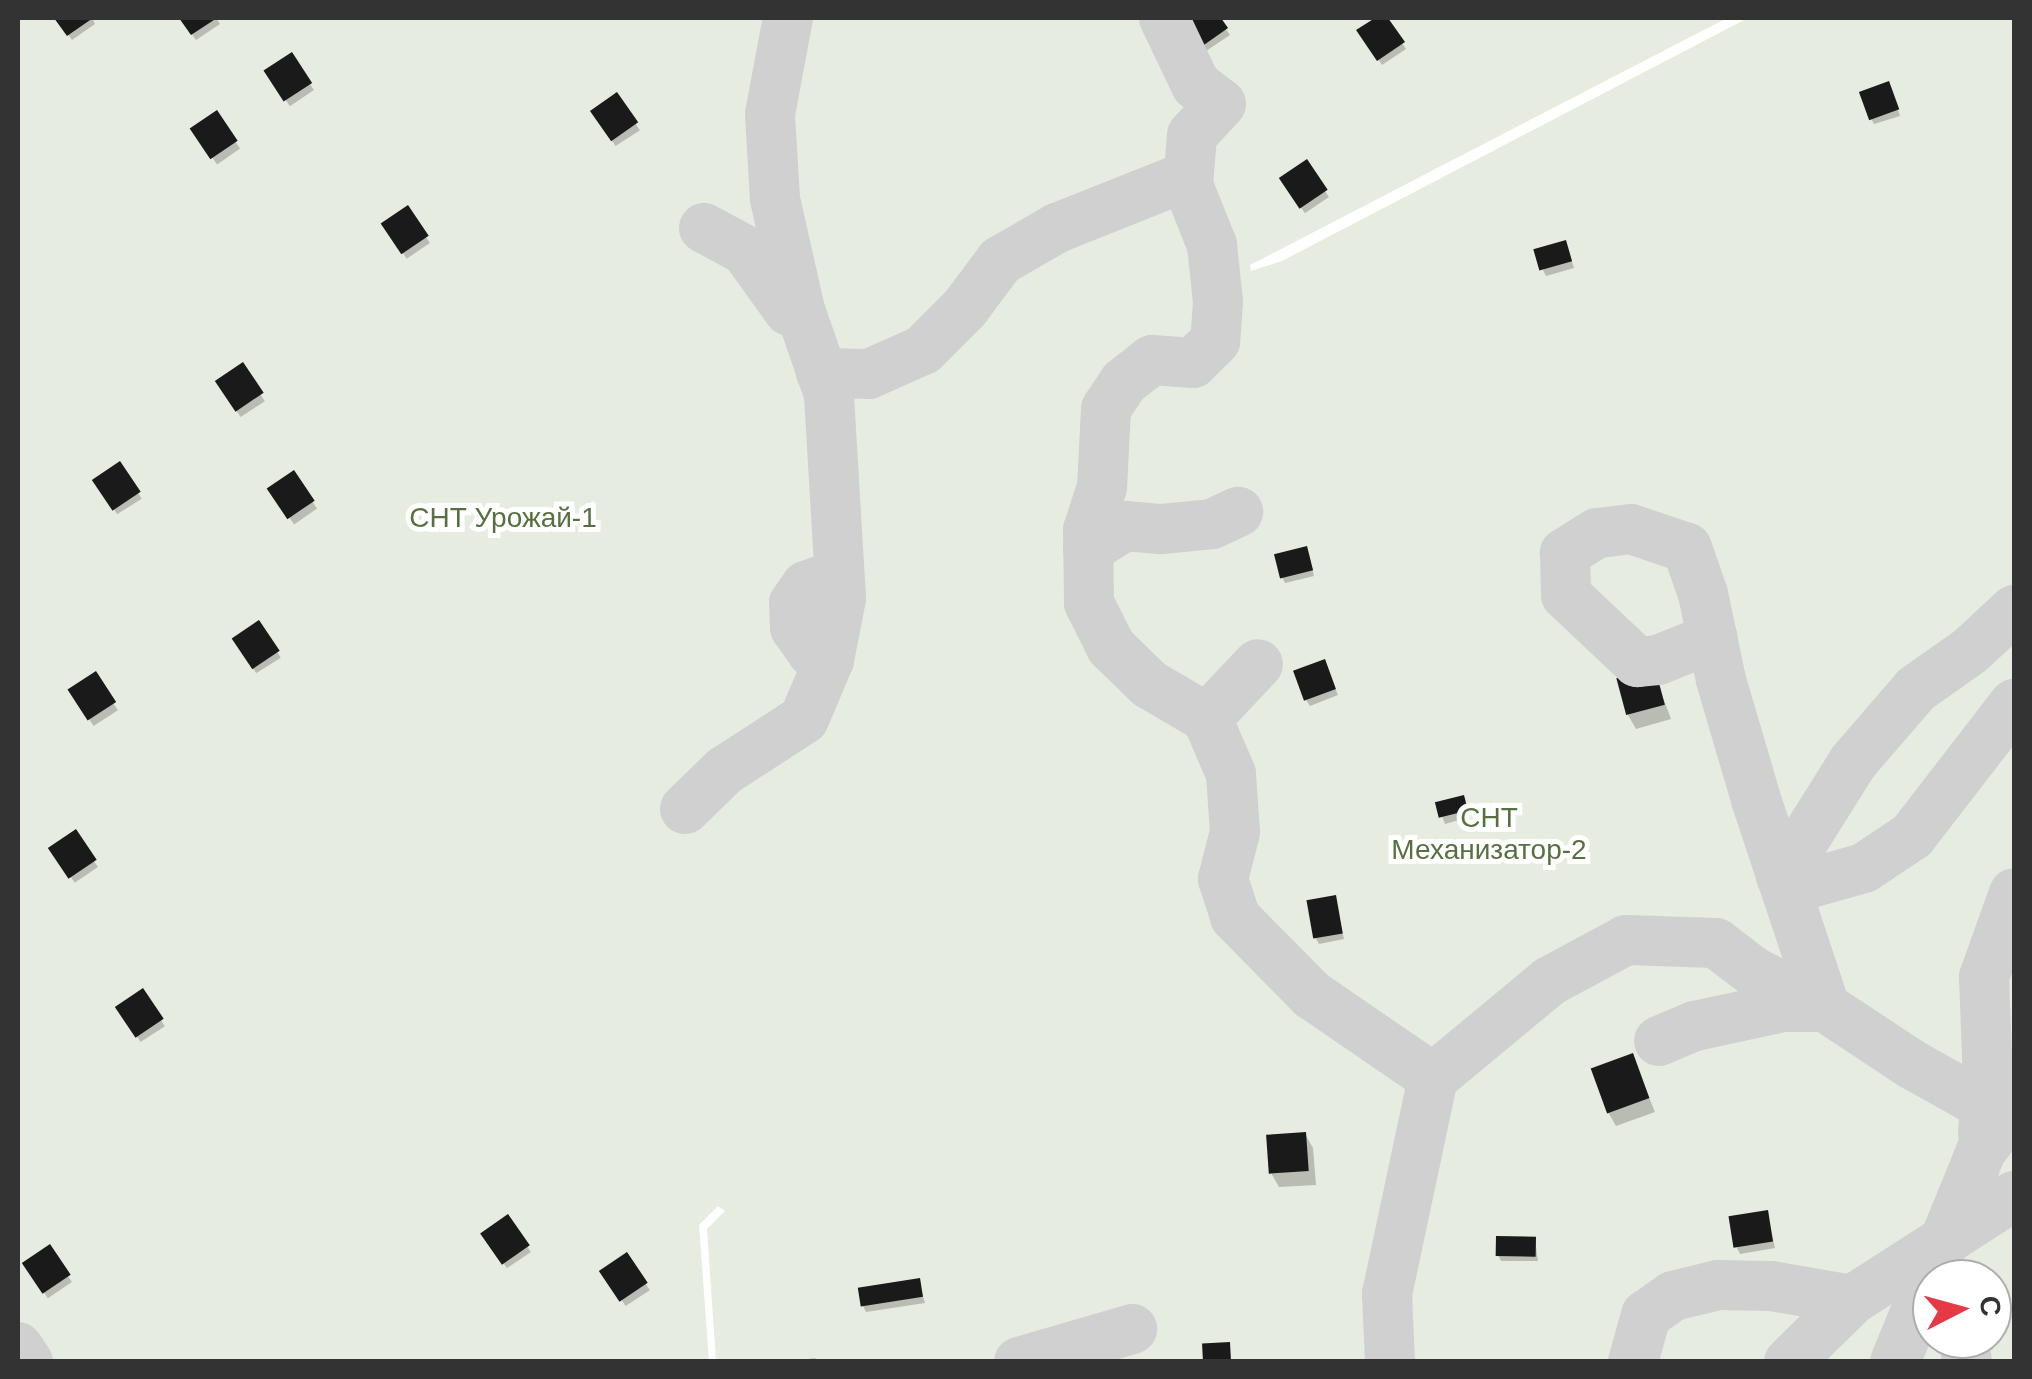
<!DOCTYPE html>
<html>
<head>
<meta charset="utf-8">
<style>
  body { margin:0 }
  #map { position:relative; width:2032px; height:1379px; overflow:hidden; background:#fff; font-family:Helvetica,sans-serif }
  div>[style] { position:absolute }
  .green>* { inset:0; background:#e6ecdf }
  .shadow>* { inset:0; background:#0003; transform-origin:0 0 }
  .building>* { inset:0; background:#1a1a1a; transform-origin:0 0 }
  .minor>* { height:50px; margin:-25px; padding:0 25px; transform-origin:25px; border-radius:25px; background:#d0d0d0 }
  span { translate:-50% -50%; white-space:nowrap; text-align:center; line-height:1.15; -webkit-text-stroke:10px #fff; paint-order:stroke }
  .park-label { font-size:28px; color:#56703f }
  .frame { position:absolute; inset:0; border:20px solid #333; pointer-events:none }
  .north { position:absolute; left:1912px; top:1259px; width:100px; height:100px; box-sizing:border-box; background:#fff; border:2px solid #adadad; border-radius:50%; rotate:84deg; font-size:28px; font-weight:700; line-height:40px; text-align:center; color:#333 }
  .north::after { content:''; display:block; margin:auto; width:35px; height:45px; background:#e63946; clip-path:polygon(50% 0,100% 100%,50% 72%,0 100%) }
</style>
</head>
<body>
<div id="map">
  <div class="green">
    <i style="clip-path:polygon(evenodd,18px 18px,1727px 18px,1250px 265px,1251px 271px,1282px 261px,1748px 18px,2014px 18px,2014px 1361px,716px 1361px,707px 1229px,725px 1211px,718px 1206px,699px 1225px,709px 1361px,18px 1361px,18px 18px,1932px 1279px,1992px 1279px,1992px 1339px,1932px 1339px,1932px 1279px)"></i>
  </div>
  <div class="shadow">
    <i style="clip-path:polygon(56px 18px,92px 18px,95px 24px,72px 40px)"></i>
    <i style="clip-path:polygon(181px 18px,216px 18px,220px 24px,196px 40px)"></i>
    <i style="clip-path:polygon(1183px 18px,1218px 18px,1230px 35px,1206px 51px)"></i>
    <i style="clip-path:polygon(1379px 18px,1385px 18px,1406px 49px,1382px 65px,1360px 31px)"></i>
    <i style="left:291px;top:56px;width:41px;height:29px;rotate:56deg"></i>
    <i style="clip-path:polygon(1892px 90px,1900px 116px,1874px 124px,1871px 118px)"></i>
    <i style="left:617px;top:95px;width:42px;height:29px;rotate:57deg"></i>
    <i style="left:216px;top:114px;width:42px;height:28px;rotate:55deg"></i>
    <i style="left:1306px;top:163px;width:41px;height:29px;rotate:56deg"></i>
    <i style="left:407px;top:209px;width:41px;height:28px;rotate:56deg"></i>
    <i style="clip-path:polygon(1568px 249px,1574px 268px,1546px 276px,1543px 270px)"></i>
    <i style="left:242px;top:366px;width:42px;height:29px;rotate:57deg"></i>
    <i style="left:120px;top:464px;width:41px;height:29px;rotate:58deg"></i>
    <i style="left:293px;top:474px;width:42px;height:28px;rotate:55deg"></i>
    <i style="clip-path:polygon(1309px 555px,1314px 576px,1285px 583px,1282px 577px)"></i>
    <i style="left:259px;top:623px;width:41px;height:29px;rotate:58deg"></i>
    <i style="clip-path:polygon(1327px 668px,1338px 695px,1310px 706px,1306px 700px)"></i>
    <i style="clip-path:polygon(1653px 671px,1671px 719px,1636px 729px,1628px 715px)"></i>
    <i style="left:95px;top:675px;width:42px;height:29px;rotate:57deg"></i>
    <i style="clip-path:polygon(1466px 804px,1469px 817px,1445px 824px,1438px 805px)"></i>
    <i style="left:75px;top:833px;width:41px;height:28px;rotate:56deg"></i>
    <i style="clip-path:polygon(1335px 898px,1344px 939px,1319px 944px,1315px 937px)"></i>
    <i style="left:142px;top:991px;width:42px;height:29px;rotate:57deg"></i>
    <i style="clip-path:polygon(1632px 1056px,1655px 1112px,1616px 1126px,1608px 1112px)"></i>
    <i style="clip-path:polygon(1305px 1134px,1313px 1148px,1316px 1185px,1279px 1187px,1271px 1173px)"></i>
    <i style="clip-path:polygon(1767px 1212px,1775px 1248px,1740px 1254px,1737px 1248px)"></i>
    <i style="left:508px;top:1218px;width:41px;height:29px;rotate:56deg"></i>
    <i style="clip-path:polygon(1535px 1239px,1538px 1261px,1501px 1261px,1498px 1255px)"></i>
    <i style="left:49px;top:1248px;width:41px;height:29px;rotate:56deg"></i>
    <i style="left:627px;top:1255px;width:42px;height:29px;rotate:57deg"></i>
    <i style="clip-path:polygon(918px 1281px,925px 1303px,866px 1312px,863px 1306px)"></i>
    <i style="clip-path:polygon(815px 1358px,817px 1362px,787px 1362px)"></i>
  </div>
  <div class="building">
    <i style="clip-path:polygon(54px 18px,93px 18px,67px 36px)"></i>
    <i style="clip-path:polygon(179px 18px,217px 18px,191px 35px)"></i>
    <i style="clip-path:polygon(1181px 18px,1221px 18px,1228px 28px,1201px 47px)"></i>
    <i style="clip-path:polygon(1375px 18px,1388px 18px,1405px 42px,1377px 61px,1356px 30px)"></i>
    <i style="left:292px;top:52px;width:37px;height:34px;rotate:57deg"></i>
    <i style="left:1889px;top:81px;width:30px;height:32px;rotate:70deg"></i>
    <i style="left:617px;top:92px;width:37px;height:33px;rotate:55deg"></i>
    <i style="left:217px;top:110px;width:37px;height:33px;rotate:56deg"></i>
    <i style="left:1307px;top:159px;width:37px;height:34px;rotate:56deg"></i>
    <i style="left:408px;top:205px;width:37px;height:33px;rotate:56deg"></i>
    <i style="left:1566px;top:240px;width:22px;height:34px;rotate:74deg"></i>
    <i style="left:243px;top:362px;width:37px;height:34px;rotate:56deg"></i>
    <i style="left:120px;top:461px;width:37px;height:34px;rotate:56deg"></i>
    <i style="left:294px;top:470px;width:37px;height:33px;rotate:56deg"></i>
    <i style="left:1307px;top:546px;width:25px;height:34px;rotate:76deg"></i>
    <i style="left:259px;top:620px;width:37px;height:33px;rotate:56deg"></i>
    <i style="left:1325px;top:659px;width:32px;height:34px;rotate:70deg"></i>
    <i style="left:1655px;top:668px;width:38px;height:40px;rotate:75deg"></i>
    <i style="left:96px;top:671px;width:37px;height:34px;rotate:57deg"></i>
    <i style="left:1464px;top:795px;width:16px;height:30px;rotate:76deg"></i>
    <i style="left:76px;top:829px;width:37px;height:34px;rotate:56deg"></i>
    <i style="left:1336px;top:895px;width:39px;height:30px;rotate:80deg"></i>
    <i style="left:143px;top:988px;width:37px;height:34px;rotate:56deg"></i>
    <i style="left:1633px;top:1053px;width:48px;height:45px;rotate:70deg"></i>
    <i style="left:1306px;top:1132px;width:39px;height:40px;rotate:86deg"></i>
    <i style="left:1768px;top:1210px;width:32px;height:40px;rotate:81deg"></i>
    <i style="left:508px;top:1214px;width:38px;height:34px;rotate:55deg"></i>
    <i style="left:1496px;top:1236px;width:40px;height:20px;rotate:1deg"></i>
    <i style="left:50px;top:1244px;width:37px;height:34px;rotate:56deg"></i>
    <i style="left:627px;top:1252px;width:37px;height:34px;rotate:56deg"></i>
    <i style="left:920px;top:1278px;width:19px;height:63px;rotate:81deg"></i>
    <i style="left:1230px;top:1342px;width:20px;height:28px;rotate:87deg"></i>
  </div>
  <div class="minor">
    <i style="left:1164px;top:18px;width:74px;rotate:64.5deg"></i>
    <i style="left:1196px;top:85px;width:31px;rotate:37deg"></i>
    <i style="left:1221px;top:104px;width:42px;rotate:133.1deg"></i>
    <i style="left:1192px;top:135px;width:50px;rotate:94.6deg"></i>
    <i style="left:1188px;top:185px;width:65px;rotate:68.2deg"></i>
    <i style="left:1212px;top:245px;width:57px;rotate:84deg"></i>
    <i style="left:1218px;top:302px;width:39px;rotate:94deg"></i>
    <i style="left:1215px;top:341px;width:31px;rotate:135deg"></i>
    <i style="left:1193px;top:363px;width:41px;rotate:-175.8deg"></i>
    <i style="left:1152px;top:360px;width:36px;rotate:142deg"></i>
    <i style="left:1124px;top:382px;width:32px;rotate:124deg"></i>
    <i style="left:1106px;top:409px;width:78px;rotate:92.9deg"></i>
    <i style="left:1102px;top:487px;width:45px;rotate:108deg"></i>
    <i style="left:1088px;top:530px;width:73px;rotate:89.2deg"></i>
    <i style="left:1089px;top:603px;width:49px;rotate:63.4deg"></i>
    <i style="left:1111px;top:647px;width:53px;rotate:44.2deg"></i>
    <i style="left:1149px;top:684px;width:67px;rotate:30.4deg"></i>
    <i style="left:1207px;top:718px;width:61px;rotate:66.8deg"></i>
    <i style="left:1231px;top:774px;width:58px;rotate:86.1deg"></i>
    <i style="left:1235px;top:832px;width:49px;rotate:104.3deg"></i>
    <i style="left:1223px;top:879px;width:40px;rotate:72deg"></i>
    <i style="left:1235px;top:917px;width:110px;rotate:45.4deg"></i>
    <i style="left:1312px;top:995px;width:147px;rotate:34.4deg"></i>
    <i style="left:704px;top:228px;width:47px;rotate:28.2deg"></i>
    <i style="left:745px;top:250px;width:75px;rotate:54.2deg"></i>
    <i style="left:821px;top:373px;width:48px;rotate:1.2deg"></i>
    <i style="left:869px;top:374px;width:59px;rotate:-24deg"></i>
    <i style="left:923px;top:350px;width:59px;rotate:-45deg"></i>
    <i style="left:965px;top:308px;width:59px;rotate:-53.3deg"></i>
    <i style="left:1000px;top:261px;width:66px;rotate:-30.1deg"></i>
    <i style="left:1057px;top:228px;width:141px;rotate:-21.7deg"></i>
    <i style="left:1088px;top:549px;width:44px;rotate:-31.9deg"></i>
    <i style="left:1125px;top:526px;width:37px;rotate:5deg"></i>
    <i style="left:1162px;top:529px;width:50px;rotate:-5.7deg"></i>
    <i style="left:1212px;top:524px;width:29px;rotate:-25deg"></i>
    <i style="left:829px;top:660px;width:19px;rotate:-155deg"></i>
    <i style="left:812px;top:652px;width:29px;rotate:-125deg"></i>
    <i style="left:795px;top:628px;width:25px;rotate:-92deg"></i>
    <i style="left:794px;top:603px;width:21px;rotate:-55deg"></i>
    <i style="left:806px;top:586px;width:35px;rotate:-20deg"></i>
    <i style="left:1207px;top:718px;width:74px;rotate:-46.6deg"></i>
    <i style="left:685px;top:809px;width:54px;rotate:-44.3deg"></i>
    <i style="left:724px;top:771px;width:95px;rotate:-33deg"></i>
    <i style="left:804px;top:719px;width:64px;rotate:-67deg"></i>
    <i style="left:829px;top:660px;width:63px;rotate:-79deg"></i>
    <i style="left:841px;top:598px;width:204px;rotate:-93.4deg"></i>
    <i style="left:829px;top:394px;width:89px;rotate:-109deg"></i>
    <i style="left:800px;top:310px;width:114px;rotate:-102.7deg"></i>
    <i style="left:775px;top:199px;width:85px;rotate:-93.4deg"></i>
    <i style="left:770px;top:114px;width:98px;rotate:-79.4deg"></i>
    <i style="left:1781px;top:877px;width:136px;rotate:-57.9deg"></i>
    <i style="left:1853px;top:762px;width:96px;rotate:-49.2deg"></i>
    <i style="left:1916px;top:689px;width:67px;rotate:-35.3deg"></i>
    <i style="left:1971px;top:650px;width:59px;rotate:-42.9deg"></i>
    <i style="left:1786px;top:890px;width:81px;rotate:-15.8deg"></i>
    <i style="left:1864px;top:868px;width:58px;rotate:-33.7deg"></i>
    <i style="left:1912px;top:836px;width:167px;rotate:-52.3deg"></i>
    <i style="left:1659px;top:1041px;width:39px;rotate:-23deg"></i>
    <i style="left:1695px;top:1026px;width:91px;rotate:-12.1deg"></i>
    <i style="left:1784px;top:1007px;width:41px"></i>
    <i style="left:1825px;top:1007px;width:219px;rotate:-108.4deg"></i>
    <i style="left:1756px;top:799px;width:124px;rotate:-106.4deg"></i>
    <i style="left:1721px;top:680px;width:88px;rotate:-101.8deg"></i>
    <i style="left:1703px;top:594px;width:49px;rotate:-109.2deg"></i>
    <i style="left:1687px;top:548px;width:59px;rotate:-161.3deg"></i>
    <i style="left:1631px;top:529px;width:34px;rotate:173deg"></i>
    <i style="left:1597px;top:533px;width:38px;rotate:148deg"></i>
    <i style="left:1565px;top:553px;width:42px;rotate:88.6deg"></i>
    <i style="left:1566px;top:595px;width:98px;rotate:43.3deg"></i>
    <i style="left:1637px;top:662px;width:21px;rotate:-5deg"></i>
    <i style="left:1658px;top:660px;width:59px;rotate:-21.8deg"></i>
    <i style="left:1983px;top:1132px;width:51px;rotate:-84.4deg"></i>
    <i style="left:1988px;top:1081px;width:104px;rotate:-92.2deg"></i>
    <i style="left:1984px;top:977px;width:89px;rotate:-70.3deg"></i>
    <i style="left:1964px;top:1339px;width:23px;rotate:83deg"></i>
    <i style="left:18px;top:1347px;width:18px;rotate:56deg"></i>
    <i style="left:1019px;top:1362px;width:118px;rotate:-16.3deg"></i>
    <i style="left:1390px;top:1362px;width:68px;rotate:-92.5deg"></i>
    <i style="left:1387px;top:1294px;width:221px;rotate:-78deg"></i>
    <i style="left:1433px;top:1078px;width:152px;rotate:-39.7deg"></i>
    <i style="left:1550px;top:981px;width:86px;rotate:-28.3deg"></i>
    <i style="left:1626px;top:940px;width:90px;rotate:1.9deg"></i>
    <i style="left:1716px;top:943px;width:48px;rotate:37.3deg"></i>
    <i style="left:1754px;top:972px;width:79px;rotate:26.2deg"></i>
    <i style="left:1825px;top:1007px;width:105px;rotate:33.4deg"></i>
    <i style="left:1913px;top:1065px;width:70px;rotate:29.1deg"></i>
    <i style="left:1974px;top:1099px;width:42px;rotate:16.7deg"></i>
    <i style="left:1633px;top:1362px;width:49px;rotate:-74.5deg"></i>
    <i style="left:1646px;top:1315px;width:33px;rotate:-35deg"></i>
    <i style="left:1673px;top:1296px;width:46px;rotate:-13.7deg"></i>
    <i style="left:1718px;top:1285px;width:53px;rotate:1.1deg"></i>
    <i style="left:1771px;top:1286px;width:82px;rotate:9.8deg"></i>
    <i style="left:1789px;top:1362px;width:88px;rotate:-44.5deg"></i>
    <i style="left:1852px;top:1300px;width:193px;rotate:-32.7deg"></i>
    <i style="left:1895px;top:1362px;width:228px;rotate:-67.8deg"></i>
    <i style="left:1981px;top:1151px;width:54px;rotate:-52.5deg"></i>
  </div>
  <div class="park-label">
    <span style="left:503px;top:518px">СНТ Урожай-1</span>
    <span style="left:1489px;top:834px">СНТ<br>Механизатор-2</span>
  </div>
  <div class="frame"></div>
  <div class="north">С</div>
</div>
</body>
</html>
